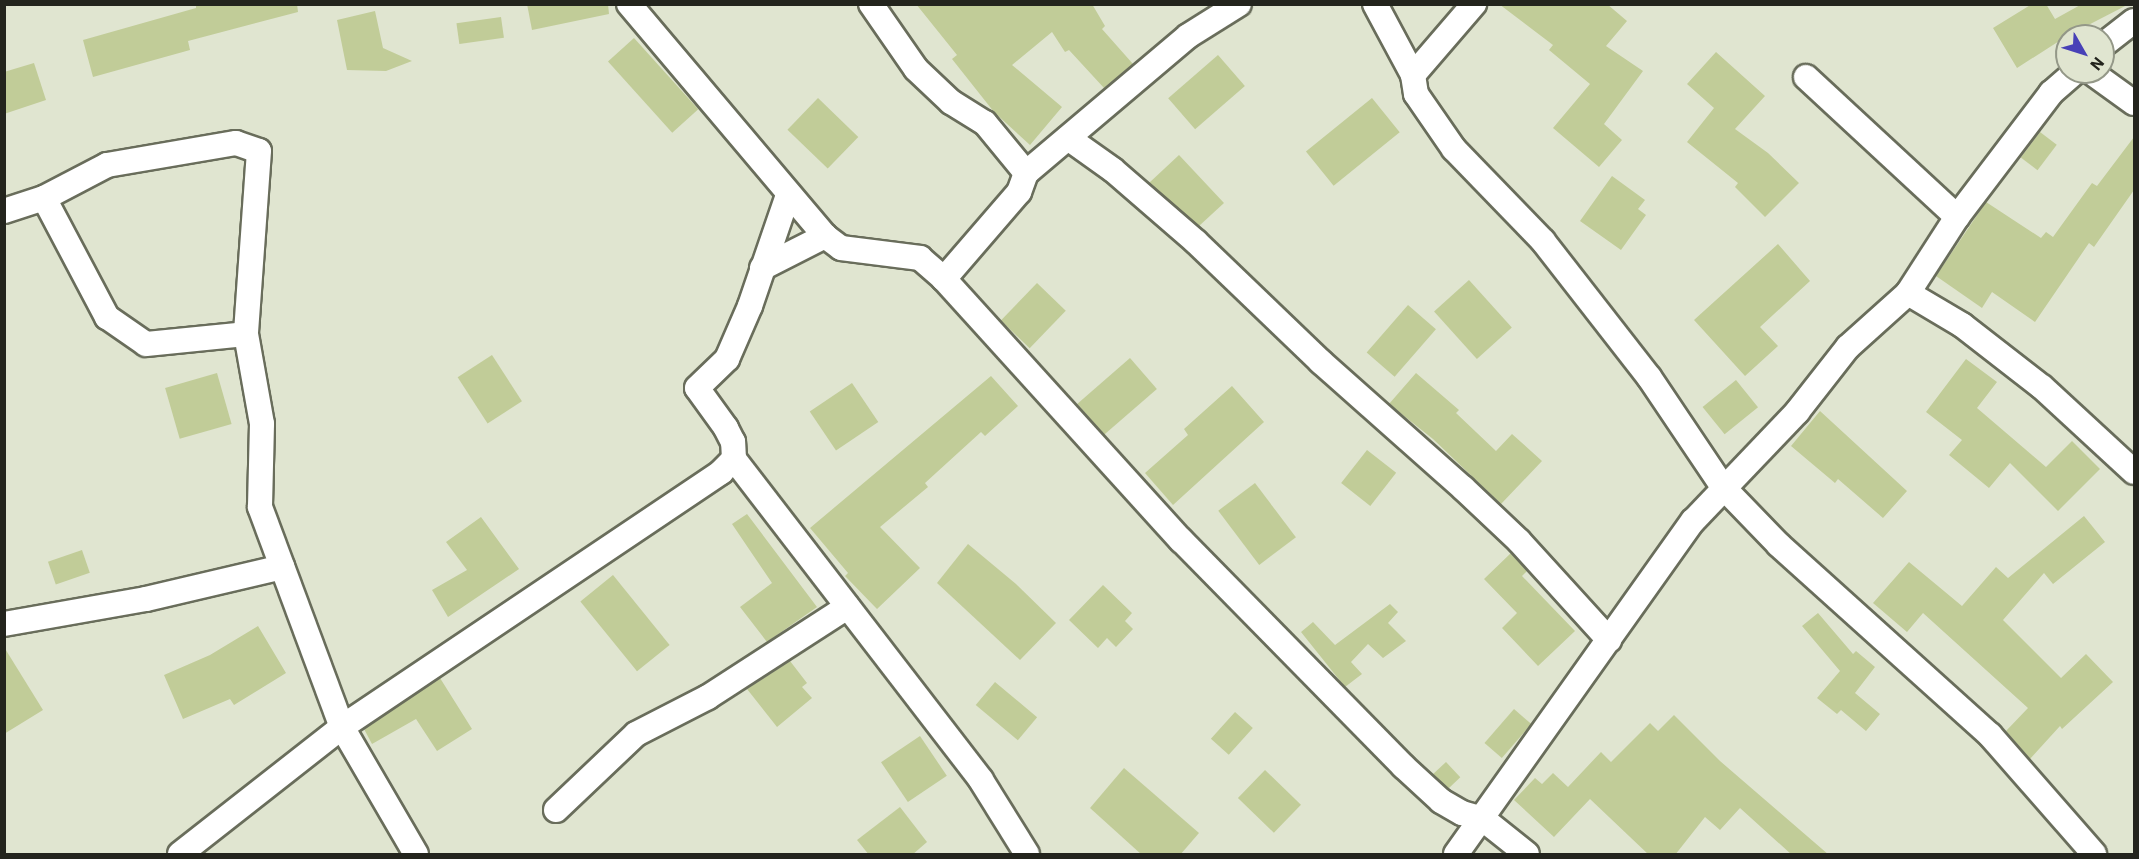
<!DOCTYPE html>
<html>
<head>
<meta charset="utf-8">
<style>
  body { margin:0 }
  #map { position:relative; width:2139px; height:859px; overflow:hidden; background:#e0e5d0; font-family:"IBM Plex Sans",sans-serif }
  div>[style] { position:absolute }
  .building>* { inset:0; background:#c1cc98; transform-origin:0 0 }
  .roads { filter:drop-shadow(2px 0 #696d5b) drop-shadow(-2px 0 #696d5b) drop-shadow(0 2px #696d5b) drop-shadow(0 -2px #696d5b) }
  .street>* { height:24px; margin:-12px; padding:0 12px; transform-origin:12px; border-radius:12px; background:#fff }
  span { translate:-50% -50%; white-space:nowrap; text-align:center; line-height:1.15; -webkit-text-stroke:6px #e0e5d0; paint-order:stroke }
  .frame { position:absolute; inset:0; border:6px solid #23241d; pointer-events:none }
  .north { position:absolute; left:2055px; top:24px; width:60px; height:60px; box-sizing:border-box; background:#e0e5d0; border:2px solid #949888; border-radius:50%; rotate:129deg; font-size:16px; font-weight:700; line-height:24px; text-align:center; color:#23241d }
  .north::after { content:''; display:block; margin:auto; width:21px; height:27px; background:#4841b7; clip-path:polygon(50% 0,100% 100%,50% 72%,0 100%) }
</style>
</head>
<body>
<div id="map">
  <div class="building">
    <i style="clip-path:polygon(196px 4px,297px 4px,298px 12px,188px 41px,190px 50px,93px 77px,83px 40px,196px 8px)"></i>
    <i style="clip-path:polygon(527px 4px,608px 4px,609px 14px,532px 30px)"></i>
    <i style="clip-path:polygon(916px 4px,1092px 4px,1105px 26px,1102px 29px,1133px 64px,1104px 88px,1069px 50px,1065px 52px,1052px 32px,1012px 65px,1062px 107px,1030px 145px,994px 112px,952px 59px,957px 55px)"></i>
    <i style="clip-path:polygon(1499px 4px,1607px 4px,1627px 21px,1606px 46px,1643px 71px,1604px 124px,1622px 140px,1599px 167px,1553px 128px,1590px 84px,1549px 50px,1553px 45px)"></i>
    <i style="clip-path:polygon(2032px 4px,2046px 4px,2055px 19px,2082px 4px,2129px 4px,2067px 36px,2017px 68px,1993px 28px)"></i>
    <i style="clip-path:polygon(375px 11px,383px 48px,412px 61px,386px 71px,347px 70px,337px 20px)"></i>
    <i style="left:501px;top:17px;width:21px;height:45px;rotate:82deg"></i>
    <i style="left:634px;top:38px;width:96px;height:35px;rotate:48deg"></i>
    <i style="clip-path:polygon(1716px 52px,1765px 96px,1735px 129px,1768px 153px,1799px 183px,1765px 217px,1735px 187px,1738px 183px,1687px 142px,1714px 108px,1687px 84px)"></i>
    <i style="left:1218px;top:55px;width:41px;height:66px;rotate:49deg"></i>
    <i style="clip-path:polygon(34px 63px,46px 100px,4px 114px,4px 72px)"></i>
    <i style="left:818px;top:98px;width:56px;height:44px;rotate:44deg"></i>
    <i style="left:1372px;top:98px;width:44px;height:85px;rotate:51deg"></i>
    <i style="left:2040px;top:132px;width:21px;height:32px;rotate:37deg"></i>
    <i style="clip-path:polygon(2134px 137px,2134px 190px,2094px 247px,2089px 243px,2035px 322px,1992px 292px,1982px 308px,1936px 276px,1986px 202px,2041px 238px,2046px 232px,2053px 237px,2092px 183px,2097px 186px)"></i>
    <i style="clip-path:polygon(1179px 155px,1224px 203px,1199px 226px,1149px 183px)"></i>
    <i style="clip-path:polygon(1612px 176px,1645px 200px,1638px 209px,1646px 215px,1621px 250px,1580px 221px)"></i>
    <i style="clip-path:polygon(1778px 244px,1810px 281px,1760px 327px,1778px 346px,1745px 376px,1694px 320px)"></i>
    <i style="left:1469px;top:280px;width:64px;height:47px;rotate:48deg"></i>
    <i style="left:1037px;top:283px;width:40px;height:52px;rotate:44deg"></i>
    <i style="left:1408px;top:305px;width:37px;height:63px;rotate:41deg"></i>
    <i style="left:492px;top:355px;width:55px;height:41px;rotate:57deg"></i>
    <i style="left:1130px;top:358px;width:41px;height:70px;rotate:49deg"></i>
    <i style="clip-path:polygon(1966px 359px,1997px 382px,1977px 408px,2046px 467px,2072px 441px,2100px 469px,2058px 511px,2010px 463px,1989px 488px,1949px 455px,1962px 440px,1926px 412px)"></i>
    <i style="left:217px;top:373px;width:53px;height:54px;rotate:74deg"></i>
    <i style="clip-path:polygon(1416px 373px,1459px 410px,1456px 413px,1496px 451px,1512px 434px,1542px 461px,1501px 504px,1433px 439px,1389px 404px)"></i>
    <i style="clip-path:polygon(991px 376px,1018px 406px,985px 436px,981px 432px,925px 483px,928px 487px,880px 527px,920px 568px,877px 609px,845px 576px,848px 573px,810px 528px)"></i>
    <i style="left:1736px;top:380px;width:35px;height:43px;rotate:51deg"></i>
    <i style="left:852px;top:383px;width:47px;height:51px;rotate:56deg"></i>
    <i style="clip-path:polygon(1232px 386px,1264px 422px,1173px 505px,1145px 473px,1188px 435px,1184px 429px)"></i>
    <i style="clip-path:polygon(1820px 411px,1907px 491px,1883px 518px,1838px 479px,1835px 483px,1791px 446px)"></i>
    <i style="left:1367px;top:450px;width:37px;height:42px;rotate:38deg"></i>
    <i style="left:1255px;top:483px;width:68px;height:46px;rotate:53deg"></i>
    <i style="clip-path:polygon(747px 514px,817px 607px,767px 642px,740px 607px,772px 583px,732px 524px)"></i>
    <i style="clip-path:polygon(2084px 516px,2105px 542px,2053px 584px,2044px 573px,2003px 620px,2061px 678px,2086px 654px,2113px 682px,2062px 729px,2060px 726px,2030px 759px,2006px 731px,2028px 708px,1923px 613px,1907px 632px,1873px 603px,1909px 562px,1962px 606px,1996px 567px,2008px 578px)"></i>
    <i style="clip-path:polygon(481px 517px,519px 569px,448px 617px,432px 590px,467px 570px,446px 542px)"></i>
    <i style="clip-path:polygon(968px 544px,1016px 584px,1056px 623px,1020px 660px,937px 583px)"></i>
    <i style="left:82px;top:550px;width:24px;height:36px;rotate:71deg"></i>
    <i style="clip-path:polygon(1511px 553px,1527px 571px,1522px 576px,1575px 631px,1538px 666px,1502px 628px,1517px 613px,1484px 579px)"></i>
    <i style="left:613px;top:575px;width:90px;height:42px;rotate:51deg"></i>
    <i style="clip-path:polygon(1103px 585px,1132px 613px,1125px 621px,1133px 629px,1116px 647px,1107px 638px,1098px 648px,1069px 620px)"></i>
    <i style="clip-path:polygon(1390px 604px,1398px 612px,1388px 623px,1406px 641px,1383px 658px,1368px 644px,1351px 662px,1362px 674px,1345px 687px,1301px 632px,1313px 622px,1335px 645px)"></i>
    <i style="clip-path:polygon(1818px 613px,1853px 654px,1856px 651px,1875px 667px,1855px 693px,1880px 714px,1866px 731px,1841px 710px,1837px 714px,1817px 698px,1840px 671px,1802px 626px)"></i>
    <i style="clip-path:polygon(258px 626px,286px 673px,234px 705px,230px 699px,183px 719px,164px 675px,210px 655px)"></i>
    <i style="clip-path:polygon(4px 647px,43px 710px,4px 734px)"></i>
    <i style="clip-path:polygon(790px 661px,807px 683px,802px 687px,812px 698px,777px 727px,747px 689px)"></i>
    <i style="clip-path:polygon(440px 678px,472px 729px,437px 751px,416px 719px,372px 744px,364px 729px)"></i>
    <i style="left:995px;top:682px;width:55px;height:30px;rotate:40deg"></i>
    <i style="left:1514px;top:709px;width:23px;height:45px;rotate:41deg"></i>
    <i style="left:1235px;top:712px;width:24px;height:36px;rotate:42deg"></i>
    <i style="clip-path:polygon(1674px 715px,1720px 761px,1829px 855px,1792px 855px,1740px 808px,1720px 830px,1705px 817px,1675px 855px,1649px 855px,1590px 799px,1554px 837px,1514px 800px,1535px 778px,1542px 784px,1553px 773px,1568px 787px,1601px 752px,1611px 762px,1650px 723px,1658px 731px)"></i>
    <i style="left:920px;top:736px;width:48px;height:47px;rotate:56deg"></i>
    <i style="left:1446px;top:762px;width:21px;height:18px;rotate:47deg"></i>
    <i style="clip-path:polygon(1124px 768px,1199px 833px,1180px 855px,1142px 855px,1090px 808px)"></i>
    <i style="left:1265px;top:770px;width:50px;height:39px;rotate:44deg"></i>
    <i style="clip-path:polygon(900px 807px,927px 842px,912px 855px,869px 855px,857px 840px)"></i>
  </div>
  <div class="roads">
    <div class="street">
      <i style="left:629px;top:4px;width:304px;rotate:49.8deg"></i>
      <i style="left:825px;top:236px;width:20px;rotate:37deg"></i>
      <i style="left:841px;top:248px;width:80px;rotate:7.2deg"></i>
      <i style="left:920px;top:258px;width:32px;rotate:41deg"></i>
      <i style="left:944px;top:279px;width:353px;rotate:47.8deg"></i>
      <i style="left:1181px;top:540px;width:317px;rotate:45.5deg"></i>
      <i style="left:1403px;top:766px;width:52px;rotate:42.6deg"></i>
      <i style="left:1441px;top:801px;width:24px;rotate:30deg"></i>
      <i style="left:1462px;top:813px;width:22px;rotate:16deg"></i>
      <i style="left:1483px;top:819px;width:56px;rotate:38.5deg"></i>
      <i style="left:871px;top:4px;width:79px;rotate:55.3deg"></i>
      <i style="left:916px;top:69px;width:48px;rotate:43.3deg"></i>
      <i style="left:951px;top:102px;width:40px;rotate:32deg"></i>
      <i style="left:985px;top:123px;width:65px;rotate:50.6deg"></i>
      <i style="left:1026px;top:173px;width:20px;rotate:110deg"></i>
      <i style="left:1019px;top:192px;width:115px;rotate:130.8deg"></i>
      <i style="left:1375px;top:4px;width:81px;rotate:61.8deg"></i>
      <i style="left:1413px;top:75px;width:19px;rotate:81deg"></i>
      <i style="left:1416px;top:94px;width:67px;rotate:55.4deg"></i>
      <i style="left:1454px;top:149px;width:128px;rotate:45.9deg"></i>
      <i style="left:1543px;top:241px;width:172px;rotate:52.1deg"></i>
      <i style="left:1649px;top:377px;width:133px;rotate:56.1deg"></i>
      <i style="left:1723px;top:487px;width:81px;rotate:46deg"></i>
      <i style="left:1779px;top:545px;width:284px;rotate:42deg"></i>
      <i style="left:1990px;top:735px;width:158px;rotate:48.8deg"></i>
      <i style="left:2103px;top:45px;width:39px;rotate:-38deg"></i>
      <i style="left:2091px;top:72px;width:53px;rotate:35.8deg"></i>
      <i style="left:1413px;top:75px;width:94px;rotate:-49.3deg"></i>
      <i style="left:1806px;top:77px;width:206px;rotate:42.8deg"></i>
      <i style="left:1068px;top:138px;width:55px;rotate:35.4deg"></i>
      <i style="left:1113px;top:170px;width:110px;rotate:40.9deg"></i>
      <i style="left:1196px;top:242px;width:173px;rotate:43.8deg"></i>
      <i style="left:1321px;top:362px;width:190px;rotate:41.6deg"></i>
      <i style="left:1463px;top:488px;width:77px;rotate:43.4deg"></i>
      <i style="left:1519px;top:541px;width:134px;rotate:47.7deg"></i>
      <i style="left:1026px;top:173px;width:212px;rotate:-40.2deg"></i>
      <i style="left:1188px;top:36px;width:60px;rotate:-32.1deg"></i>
      <i style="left:44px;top:198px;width:135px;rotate:62.1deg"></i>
      <i style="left:107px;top:317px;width:47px;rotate:34.7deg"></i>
      <i style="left:146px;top:344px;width:100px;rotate:-5.7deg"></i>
      <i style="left:4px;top:211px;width:42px;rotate:-18deg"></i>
      <i style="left:44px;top:198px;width:71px;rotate:-27.6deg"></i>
      <i style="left:107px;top:165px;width:131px;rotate:-9.7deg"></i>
      <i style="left:236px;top:143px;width:24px;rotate:19deg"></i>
      <i style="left:259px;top:151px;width:183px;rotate:94.1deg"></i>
      <i style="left:246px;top:334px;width:91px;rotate:79.9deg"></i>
      <i style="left:262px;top:424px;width:83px;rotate:91.4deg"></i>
      <i style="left:260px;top:507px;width:235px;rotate:69.6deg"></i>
      <i style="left:342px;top:727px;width:147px;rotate:59.8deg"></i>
      <i style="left:762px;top:268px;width:71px;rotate:-26.9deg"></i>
      <i style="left:1908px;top:293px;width:63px;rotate:30.7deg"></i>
      <i style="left:1962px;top:325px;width:101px;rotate:37.8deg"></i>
      <i style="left:2042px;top:387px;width:125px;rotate:42.7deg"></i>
      <i style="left:734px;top:459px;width:405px;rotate:52.4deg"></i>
      <i style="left:981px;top:780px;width:87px;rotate:58.1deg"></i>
      <i style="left:4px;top:624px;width:144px;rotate:-10deg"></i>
      <i style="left:146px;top:599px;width:140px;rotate:-13.2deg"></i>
      <i style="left:556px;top:810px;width:110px;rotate:-43.5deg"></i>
      <i style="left:636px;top:734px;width:81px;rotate:-27.2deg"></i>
      <i style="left:708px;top:697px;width:166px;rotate:-32.9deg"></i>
      <i style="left:180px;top:854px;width:206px;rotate:-38.1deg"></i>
      <i style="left:342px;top:727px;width:457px;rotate:-33.9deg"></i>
      <i style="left:721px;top:472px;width:18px;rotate:-45deg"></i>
      <i style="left:734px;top:459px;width:17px;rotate:-93deg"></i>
      <i style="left:733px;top:442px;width:16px;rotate:-117deg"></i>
      <i style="left:726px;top:428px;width:49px;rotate:-125.9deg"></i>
      <i style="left:697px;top:388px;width:42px;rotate:-44deg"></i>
      <i style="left:727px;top:359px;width:58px;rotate:-66.5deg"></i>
      <i style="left:750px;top:306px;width:117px;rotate:-71.1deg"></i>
      <i style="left:1456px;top:854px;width:409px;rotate:-54.6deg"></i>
      <i style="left:1693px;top:521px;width:151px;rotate:-46.3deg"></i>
      <i style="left:1797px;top:412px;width:83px;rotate:-51.9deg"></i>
      <i style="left:1848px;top:347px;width:81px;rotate:-42deg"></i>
      <i style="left:1908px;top:293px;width:90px;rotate:-57.2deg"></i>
      <i style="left:1957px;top:217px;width:156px;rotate:-52.8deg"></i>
      <i style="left:2051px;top:93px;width:32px;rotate:-41deg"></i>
    </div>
  </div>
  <div class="frame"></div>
  <div class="north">N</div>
</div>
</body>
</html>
